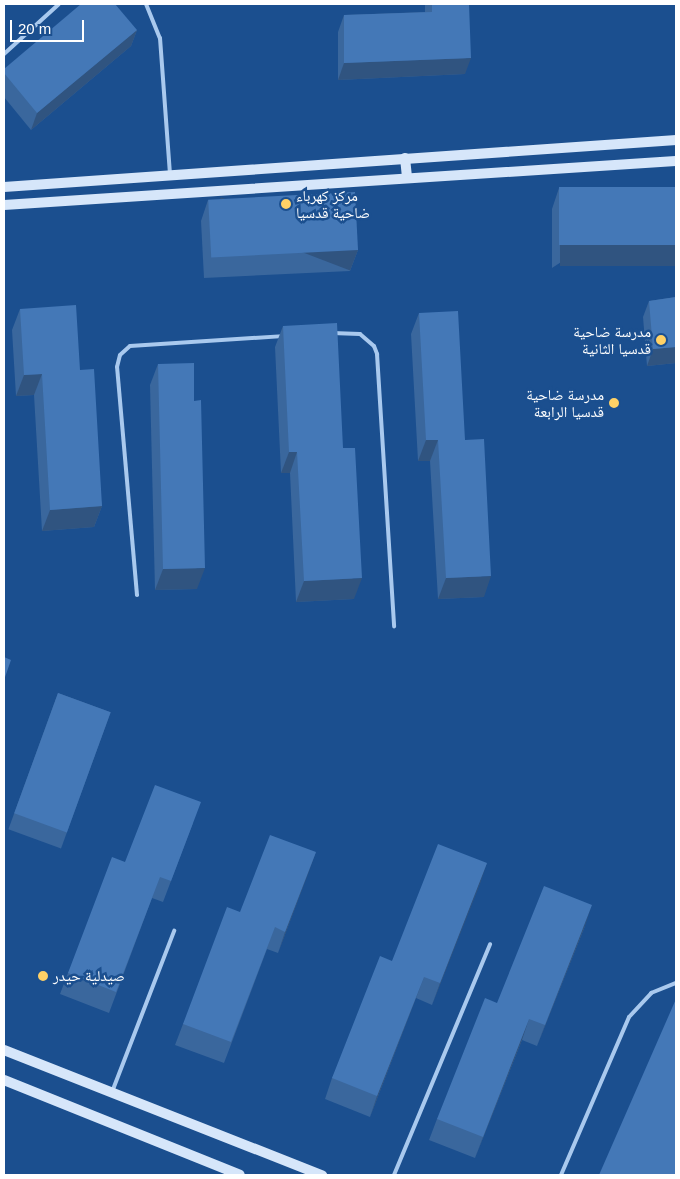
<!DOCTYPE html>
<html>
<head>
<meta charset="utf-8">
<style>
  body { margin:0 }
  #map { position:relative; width:680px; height:1179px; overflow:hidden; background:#1b4f8f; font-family:Arial,"Noto Naskh Arabic",sans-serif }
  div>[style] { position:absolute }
  .lane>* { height:4px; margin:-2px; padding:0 2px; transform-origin:2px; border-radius:2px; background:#a9c9ee }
  .secondary>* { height:10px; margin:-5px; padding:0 5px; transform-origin:5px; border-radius:5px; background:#d6e6fa }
  .wall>* { inset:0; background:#3a679d; transform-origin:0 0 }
  .shaded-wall>* { inset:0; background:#305480; transform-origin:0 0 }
  .building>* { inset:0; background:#4478b7; transform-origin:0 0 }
  .dots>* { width:14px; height:14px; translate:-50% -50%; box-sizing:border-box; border:2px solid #1b4f8f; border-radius:50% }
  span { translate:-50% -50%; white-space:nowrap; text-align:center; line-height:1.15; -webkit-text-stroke:5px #1b4f8f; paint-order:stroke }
  .poi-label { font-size:15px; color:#fff }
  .left { translate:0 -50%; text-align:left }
  .right { translate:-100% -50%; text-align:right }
  .frame { position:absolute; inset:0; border:5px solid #fff; pointer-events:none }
  .scale { position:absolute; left:10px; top:20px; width:74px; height:22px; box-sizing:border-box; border:2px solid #fff; border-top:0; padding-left:6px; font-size:15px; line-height:18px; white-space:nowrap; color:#fff; -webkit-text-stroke:4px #1b4f8f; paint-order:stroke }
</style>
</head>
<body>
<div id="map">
  <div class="lane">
    <i style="left:146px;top:4px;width:37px;rotate:68deg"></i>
    <i style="left:160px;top:38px;width:136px;rotate:85.8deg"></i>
    <i style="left:4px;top:54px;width:74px;rotate:-42.3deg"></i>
    <i style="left:332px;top:333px;width:28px;rotate:2deg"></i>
    <i style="left:360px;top:334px;width:18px;rotate:41deg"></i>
    <i style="left:374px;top:346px;width:9px;rotate:69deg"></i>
    <i style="left:377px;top:354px;width:273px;rotate:86.4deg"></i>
    <i style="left:137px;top:595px;width:229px;rotate:-95deg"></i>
    <i style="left:117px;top:367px;width:12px;rotate:-76deg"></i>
    <i style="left:120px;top:355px;width:13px;rotate:-42deg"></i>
    <i style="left:130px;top:346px;width:153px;rotate:-3.7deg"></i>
    <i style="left:112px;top:1092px;width:173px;rotate:-68.9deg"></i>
    <i style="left:394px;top:1175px;width:250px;rotate:-67.4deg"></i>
    <i style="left:561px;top:1175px;width:172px;rotate:-66.7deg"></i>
    <i style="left:629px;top:1017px;width:33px;rotate:-47deg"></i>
    <i style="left:651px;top:993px;width:27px;rotate:-22deg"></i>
  </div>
  <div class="secondary">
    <i style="left:405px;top:158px;width:20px;rotate:84deg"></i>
    <i style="left:4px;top:187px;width:674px;rotate:-4deg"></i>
    <i style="left:4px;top:205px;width:673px;rotate:-3.75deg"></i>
    <i style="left:4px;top:1050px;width:342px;rotate:21.5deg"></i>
    <i style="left:4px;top:1080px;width:254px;rotate:21.9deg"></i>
  </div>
  <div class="wall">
    <i style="clip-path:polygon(425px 4px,469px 4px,465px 74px,338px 80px,338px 32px,344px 15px,425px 12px)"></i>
    <i style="clip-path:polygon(137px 30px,131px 46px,31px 130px,4px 97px,4px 69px)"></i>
    <i style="clip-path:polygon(676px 187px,552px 268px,552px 209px,559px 188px)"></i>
    <i style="clip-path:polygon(208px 200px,358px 250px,350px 271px,204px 278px,201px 221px)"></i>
    <i style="clip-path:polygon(676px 297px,676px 363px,647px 366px,643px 317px,649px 301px)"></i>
    <i style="clip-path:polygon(20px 309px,80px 370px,102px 506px,94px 527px,42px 531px,34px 395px,16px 396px,12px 330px)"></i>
    <i style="clip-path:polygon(419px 313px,465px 440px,484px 597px,438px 599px,430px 461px,418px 461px,411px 334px)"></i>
    <i style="clip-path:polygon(283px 326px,343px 448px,354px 599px,296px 602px,290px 473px,281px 473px,275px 347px)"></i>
    <i style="clip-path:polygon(158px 364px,194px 401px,197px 589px,155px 590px,150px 385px)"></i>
    <i style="left:58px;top:693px;width:56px;height:145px;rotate:20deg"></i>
    <i style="clip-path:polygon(193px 823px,163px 902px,152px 898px,109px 1013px,60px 994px,68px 973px,125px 862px)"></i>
    <i style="clip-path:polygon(316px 852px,278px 953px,267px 949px,224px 1063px,175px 1045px,183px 1024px)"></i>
    <i style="clip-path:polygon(487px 863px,432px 1005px,416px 998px,370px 1117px,325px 1099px,332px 1078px,392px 961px)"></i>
    <i style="clip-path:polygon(585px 926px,537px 1046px,522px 1040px,475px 1158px,429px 1140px,437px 1119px)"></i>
  </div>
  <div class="shaded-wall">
    <i style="clip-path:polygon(137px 30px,131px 46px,31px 130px,37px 113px)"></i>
    <i style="clip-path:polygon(471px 58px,465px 74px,338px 80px,344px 63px)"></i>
    <i style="left:676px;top:245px;width:21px;height:116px;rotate:90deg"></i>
    <i style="left:358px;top:250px;width:22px;height:147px;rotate:111deg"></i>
    <i style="clip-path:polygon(676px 347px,676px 363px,647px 366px,653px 349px)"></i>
    <i style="clip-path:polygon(42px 374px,34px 395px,16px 396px,24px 375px)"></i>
    <i style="clip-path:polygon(426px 440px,438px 440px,430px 461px,418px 461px)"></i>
    <i style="clip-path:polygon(289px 452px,297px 452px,290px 473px,281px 473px)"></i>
    <i style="clip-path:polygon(102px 506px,94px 527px,42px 531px,50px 510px)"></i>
    <i style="clip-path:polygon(205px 568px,197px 589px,155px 590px,163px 569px)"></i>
    <i style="clip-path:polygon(491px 576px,484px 597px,438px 599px,446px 578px)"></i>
    <i style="clip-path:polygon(362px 578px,354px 599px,296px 602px,304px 581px)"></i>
    <i style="clip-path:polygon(316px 852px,308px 874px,278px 953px,285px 932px)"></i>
    <i style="clip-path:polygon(487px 863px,480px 884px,432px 1005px,440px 983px)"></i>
    <i style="clip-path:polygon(592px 905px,585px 926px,537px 1046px,545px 1025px)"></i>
    <i style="clip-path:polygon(424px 977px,416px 998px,370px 1117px,377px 1096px)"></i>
    <i style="clip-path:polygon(529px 1019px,522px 1040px,475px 1158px,483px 1137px)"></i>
  </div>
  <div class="building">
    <i style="clip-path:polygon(81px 4px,115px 4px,137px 30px,37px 113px,4px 73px,4px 69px)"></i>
    <i style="clip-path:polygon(432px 4px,469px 4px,471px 58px,344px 63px,344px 15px,432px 12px)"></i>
    <i style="left:676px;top:187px;width:58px;height:117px;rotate:90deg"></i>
    <i style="left:355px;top:192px;width:58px;height:147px;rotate:87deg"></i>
    <i style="clip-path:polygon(676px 297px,676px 347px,653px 349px,649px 301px)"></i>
    <i style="clip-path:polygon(76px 305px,80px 370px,94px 369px,102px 506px,50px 510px,42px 374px,24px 375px,20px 309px)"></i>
    <i style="clip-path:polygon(458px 311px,465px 440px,484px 439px,491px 576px,446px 578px,438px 440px,426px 440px,419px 313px)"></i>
    <i style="clip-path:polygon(337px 323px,343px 448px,355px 448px,362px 578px,304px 581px,297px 452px,289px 452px,283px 326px)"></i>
    <i style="clip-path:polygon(194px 363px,194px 401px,201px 400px,205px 568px,163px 569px,158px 364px)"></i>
    <i style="clip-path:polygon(4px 657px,11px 660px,4px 680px)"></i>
    <i style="left:58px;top:693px;width:56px;height:128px;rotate:20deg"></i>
    <i style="clip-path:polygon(155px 785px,201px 802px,171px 881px,160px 877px,116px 992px,68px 973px,112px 857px,125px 862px)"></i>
    <i style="clip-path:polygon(270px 835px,316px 852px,285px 932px,275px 927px,231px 1042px,183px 1024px,227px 907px,240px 912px)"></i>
    <i style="clip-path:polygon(438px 844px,487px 863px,440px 983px,424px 977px,377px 1096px,332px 1078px,380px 956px,392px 961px)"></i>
    <i style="clip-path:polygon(544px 886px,592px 905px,545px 1025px,529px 1019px,483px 1137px,437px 1119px,485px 998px,497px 1003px)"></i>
    <i style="clip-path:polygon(676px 999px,676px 1175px,599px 1175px)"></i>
  </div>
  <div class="dots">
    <i style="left:286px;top:204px;background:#ffd166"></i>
    <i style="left:661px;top:340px;background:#ffd166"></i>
    <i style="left:614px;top:403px;background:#ffd166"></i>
    <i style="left:43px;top:976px;background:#ffd166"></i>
  </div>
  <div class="poi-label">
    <span class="left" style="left:296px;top:204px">مركز كهرباء<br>ضاحية قدسيا</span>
    <span class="right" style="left:651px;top:340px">مدرسة ضاحية<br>قدسيا الثانية</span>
    <span class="right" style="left:604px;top:403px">مدرسة ضاحية<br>قدسيا الرابعة</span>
    <span class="left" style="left:53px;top:976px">صيدلية حيدر</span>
  </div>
  <div class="frame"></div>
  <div class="scale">20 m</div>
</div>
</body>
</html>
